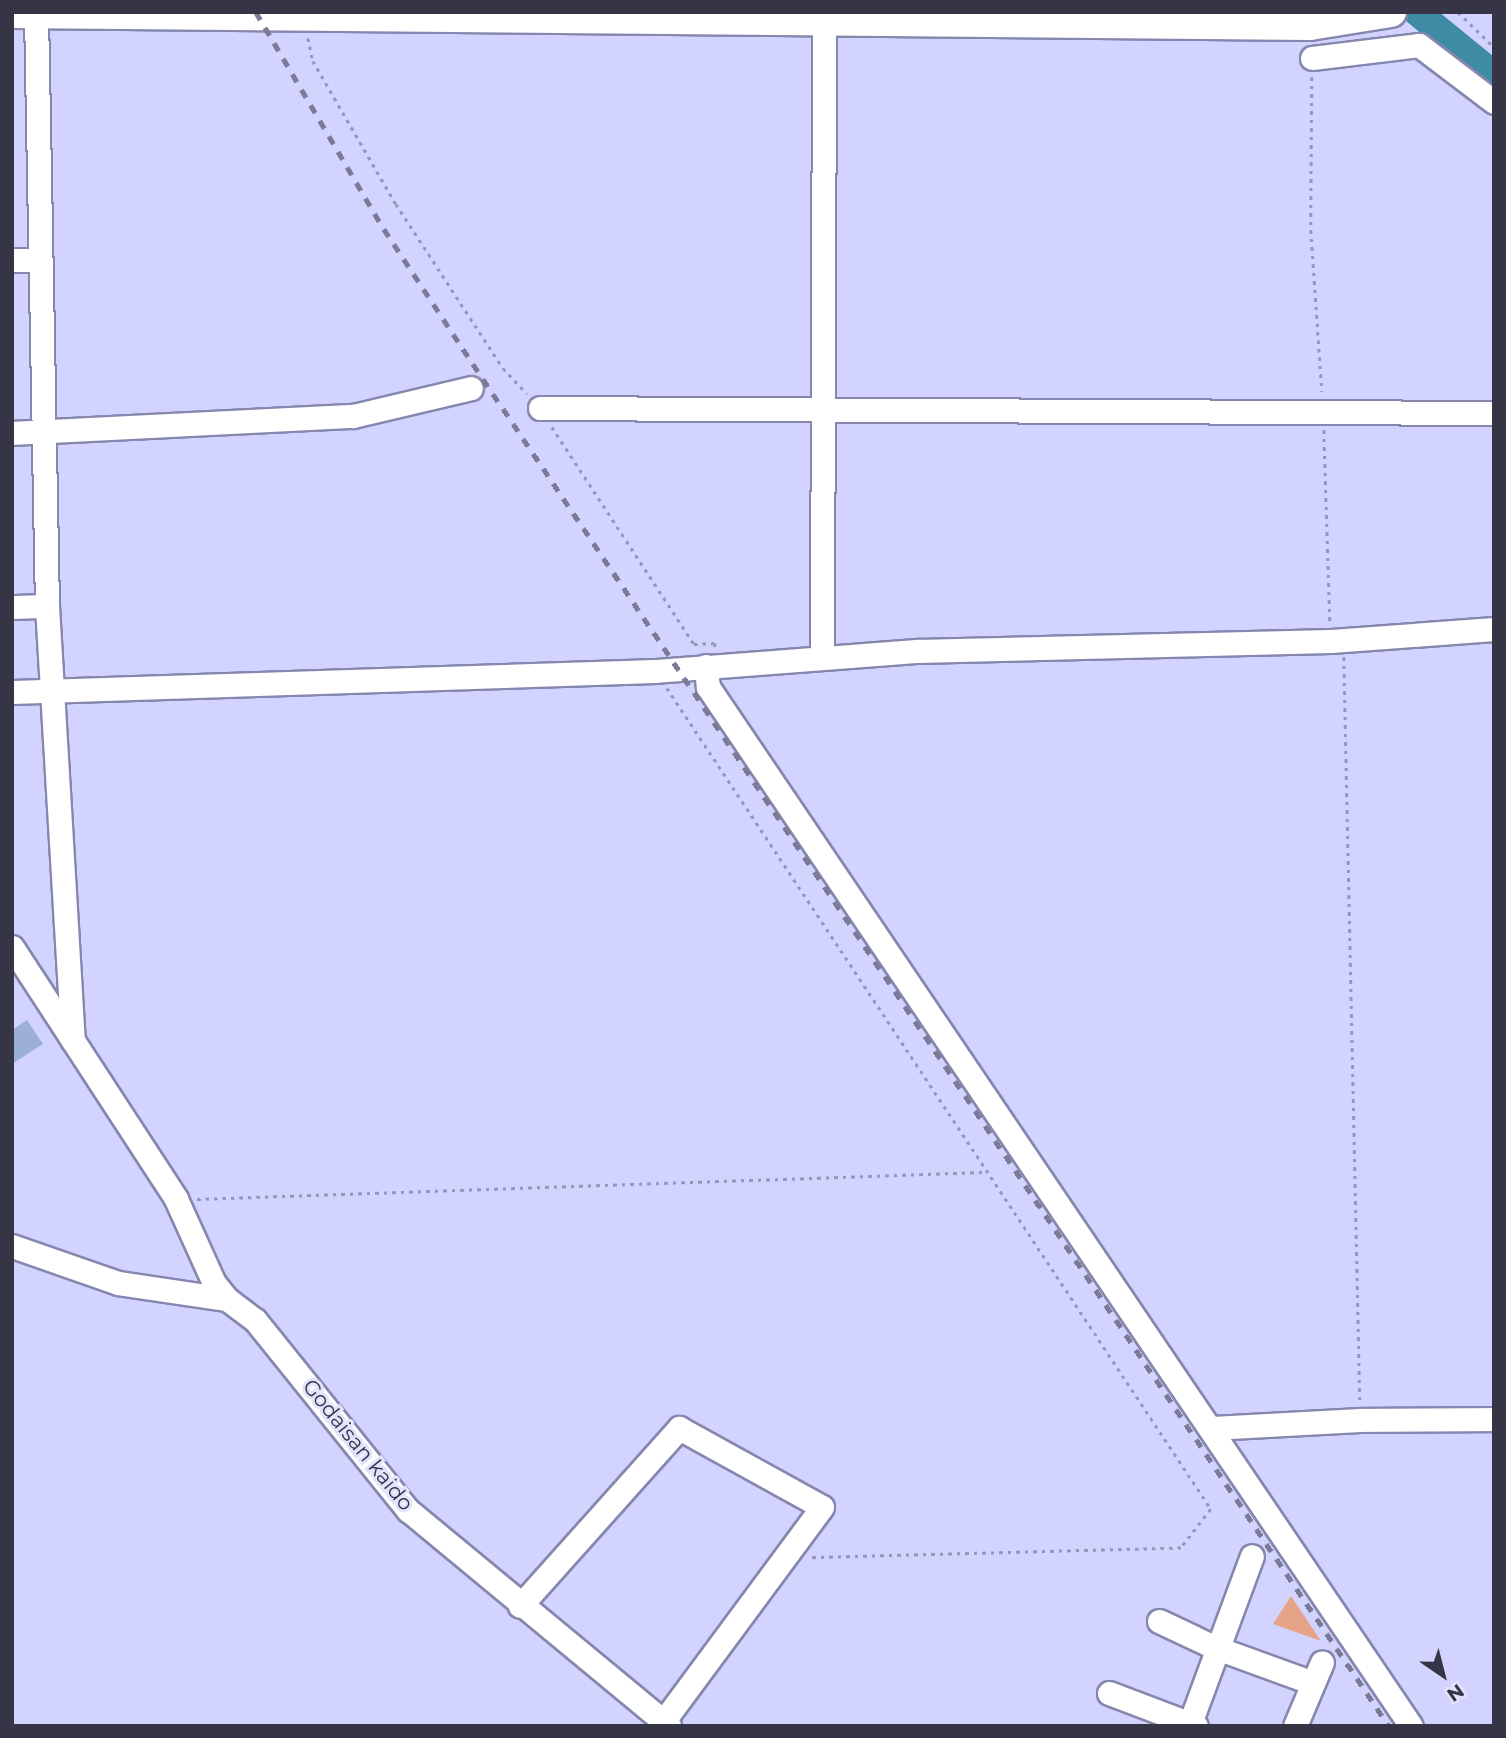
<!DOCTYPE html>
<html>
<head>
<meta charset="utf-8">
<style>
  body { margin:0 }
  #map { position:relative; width:1506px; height:1738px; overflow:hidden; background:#d2d4ff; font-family:Montserrat,sans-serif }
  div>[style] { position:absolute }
  .green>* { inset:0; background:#e7a387 }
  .river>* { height:28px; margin:-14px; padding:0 14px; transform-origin:14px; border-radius:14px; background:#3e8ba5 }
  .building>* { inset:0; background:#9cafd5 }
  .path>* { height:2.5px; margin-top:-1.25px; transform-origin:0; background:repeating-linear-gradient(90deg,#9697b8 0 3.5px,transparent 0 8.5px) }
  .roads { filter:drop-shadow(2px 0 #8687ae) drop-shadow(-2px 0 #8687ae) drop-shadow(0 2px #8687ae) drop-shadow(0 -2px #8687ae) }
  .minor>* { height:23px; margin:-11.5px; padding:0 11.5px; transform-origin:11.5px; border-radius:11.5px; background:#fff }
  .major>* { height:30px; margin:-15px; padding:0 15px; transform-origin:15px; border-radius:15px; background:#fff }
  .rail>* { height:4.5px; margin-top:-2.25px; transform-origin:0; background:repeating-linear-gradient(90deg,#7b7b98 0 9px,transparent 0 18px) }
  span { translate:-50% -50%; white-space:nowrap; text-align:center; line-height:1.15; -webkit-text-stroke:6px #e2e3fd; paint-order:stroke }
  .street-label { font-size:21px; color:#353546 }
  .frame { position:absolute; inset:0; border:14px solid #353546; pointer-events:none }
  .north { position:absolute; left:1408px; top:1640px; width:70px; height:70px; -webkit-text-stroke:5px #e2e3fd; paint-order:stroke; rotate:145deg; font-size:19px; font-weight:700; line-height:28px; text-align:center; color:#353546 }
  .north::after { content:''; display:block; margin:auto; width:24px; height:32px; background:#353546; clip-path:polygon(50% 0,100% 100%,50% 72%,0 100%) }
</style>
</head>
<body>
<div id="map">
  <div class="green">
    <i style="clip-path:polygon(1291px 1596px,1321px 1641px,1273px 1624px)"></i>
  </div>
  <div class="river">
    <i style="left:1417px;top:12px;width:99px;rotate:39.3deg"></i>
  </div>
  <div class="building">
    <i style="clip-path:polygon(27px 1020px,43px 1044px,12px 1064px,12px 1030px)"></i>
  </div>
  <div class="path">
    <i style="left:1458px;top:12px;width:50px;rotate:44.2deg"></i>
    <i style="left:308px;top:38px;width:24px;rotate:78deg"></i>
    <i style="left:313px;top:61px;width:165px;rotate:59.9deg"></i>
    <i style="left:396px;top:204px;width:196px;rotate:56.9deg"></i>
    <i style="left:503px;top:368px;width:35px;rotate:47deg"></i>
    <i style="left:1312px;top:77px;width:153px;rotate:90.4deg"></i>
    <i style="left:1311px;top:230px;width:162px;rotate:86.1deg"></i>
    <i style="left:552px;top:427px;width:259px;rotate:56.8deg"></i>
    <i style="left:694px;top:644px;width:21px;rotate:-3deg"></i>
    <i style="left:715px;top:643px;width:4px;rotate:90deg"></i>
    <i style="left:1324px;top:430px;width:193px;rotate:88.2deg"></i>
    <i style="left:1344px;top:657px;width:746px;rotate:88.77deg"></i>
    <i style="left:667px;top:688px;width:985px;rotate:56.47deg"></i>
    <i style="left:1211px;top:1509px;width:49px;rotate:127.6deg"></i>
    <i style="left:1181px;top:1548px;width:374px;rotate:178.5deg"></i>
    <i style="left:197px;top:1199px;width:787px;rotate:-1.96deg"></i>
  </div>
  <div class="roads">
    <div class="minor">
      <i style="left:36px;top:13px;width:593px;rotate:88.94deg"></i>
      <i style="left:47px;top:606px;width:435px;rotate:86.6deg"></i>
      <i style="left:1312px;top:58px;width:108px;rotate:-6.9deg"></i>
      <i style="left:1419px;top:45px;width:94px;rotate:37.2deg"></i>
      <i style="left:12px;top:260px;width:28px"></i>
      <i style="left:540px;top:408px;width:954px;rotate:0.3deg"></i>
      <i style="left:12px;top:433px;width:341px;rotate:-2.9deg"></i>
      <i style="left:353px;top:416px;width:121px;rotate:-13.3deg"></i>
      <i style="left:12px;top:607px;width:35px;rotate:-2deg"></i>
      <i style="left:822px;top:657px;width:645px;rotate:-89.82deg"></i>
      <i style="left:706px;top:666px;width:21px;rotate:85deg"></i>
      <i style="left:708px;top:687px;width:1254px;rotate:55.92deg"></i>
      <i style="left:12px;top:692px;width:643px;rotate:-1.87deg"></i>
      <i style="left:655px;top:671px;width:263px;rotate:-4.4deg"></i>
      <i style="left:917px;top:651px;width:414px;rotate:-1.4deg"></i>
      <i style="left:1331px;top:641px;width:163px;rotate:-4.2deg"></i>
      <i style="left:12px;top:947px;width:301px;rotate:56.9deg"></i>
      <i style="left:176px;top:1199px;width:92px;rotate:65.7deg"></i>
      <i style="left:214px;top:1283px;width:21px;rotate:51deg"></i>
      <i style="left:12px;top:1246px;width:112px;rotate:19.2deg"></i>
      <i style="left:118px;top:1283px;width:110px;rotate:8.4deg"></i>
      <i style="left:227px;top:1299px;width:35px;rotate:37deg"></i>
      <i style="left:255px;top:1320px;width:244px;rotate:51.2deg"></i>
      <i style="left:408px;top:1510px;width:339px;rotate:39.6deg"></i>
      <i style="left:1212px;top:1428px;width:148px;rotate:-3.1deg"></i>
      <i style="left:1360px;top:1420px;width:134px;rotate:-0.4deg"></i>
      <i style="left:520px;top:1606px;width:239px;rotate:-48.2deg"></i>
      <i style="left:679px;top:1428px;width:163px;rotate:28.9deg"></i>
      <i style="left:822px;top:1507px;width:267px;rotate:126.5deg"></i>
      <i style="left:1159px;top:1621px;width:61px;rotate:25.3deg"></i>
      <i style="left:1214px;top:1647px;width:105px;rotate:20deg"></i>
      <i style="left:1109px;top:1693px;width:93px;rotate:20.8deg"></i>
      <i style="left:1189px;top:1726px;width:181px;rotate:-69.7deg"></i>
      <i style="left:1295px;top:1726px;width:69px;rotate:-67.1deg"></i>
    </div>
    <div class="major">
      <i style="left:12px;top:13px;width:1298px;rotate:0.53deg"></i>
      <i style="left:1310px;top:25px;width:82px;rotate:-9.1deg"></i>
    </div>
  </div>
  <div class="rail">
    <i style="left:256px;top:12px;width:252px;rotate:59.5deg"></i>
    <i style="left:384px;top:229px;width:144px;rotate:56.6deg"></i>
    <i style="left:463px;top:349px;width:1659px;rotate:56.08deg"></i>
  </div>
  <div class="street-label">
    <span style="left:358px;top:1445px;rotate:51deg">Godaisan kaido</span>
  </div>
  <div class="frame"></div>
  <div class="north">N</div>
</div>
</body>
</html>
